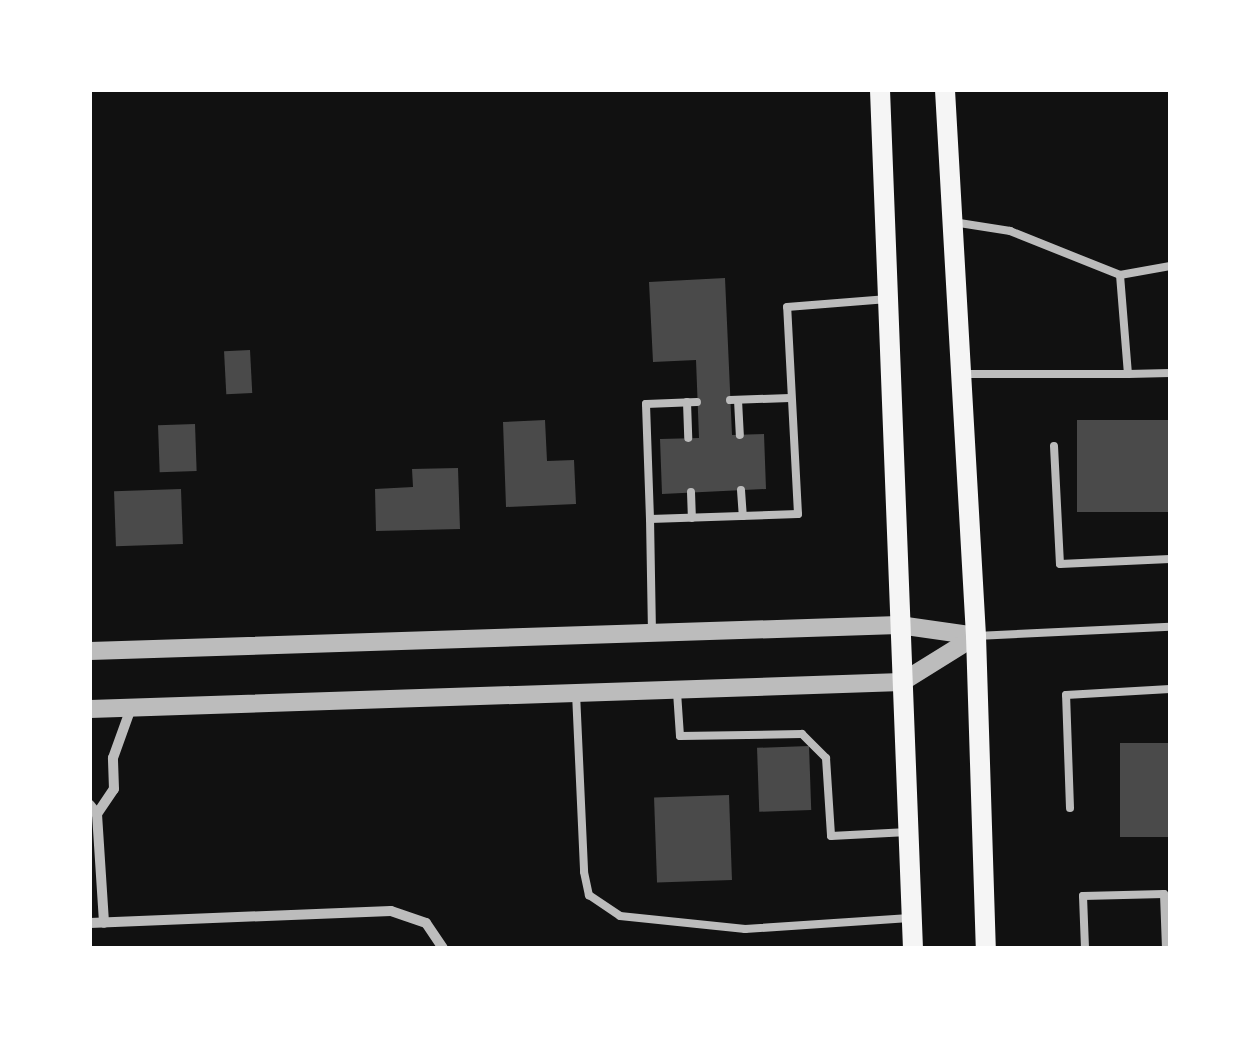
<!DOCTYPE html>
<html>
<head>
<meta charset="utf-8">
<style>
  body { margin:0 }
  #map { position:relative; width:1260px; height:1038px; overflow:hidden; background:#111; font-family:"Roboto Serif",serif }
  div>[style] { position:absolute }
  .building>* { inset:0; background:#4a4a4a; transform-origin:0 0 }
  .service>* { height:8px; margin:-4px; padding:0 4px; transform-origin:4px; border-radius:4px; background:#bcbcbc }
  .minor>* { height:10px; margin:-5px; padding:0 5px; transform-origin:5px; border-radius:5px; background:#bcbcbc }
  .tertiary>* { height:18px; margin:-9px; padding:0 9px; transform-origin:9px; border-radius:9px; background:#bcbcbc }
  .secondary>* { height:20px; margin:-10px; padding:0 10px; transform-origin:10px; border-radius:10px; background:#f5f5f5 }
  span { translate:-50% -50%; white-space:nowrap; text-align:center; line-height:1.15; -webkit-text-stroke:10px #fff; paint-order:stroke }
  .frame { position:absolute; inset:0; border:92px solid #fff; pointer-events:none }
</style>
</head>
<body>
<div id="map">
  <div class="building">
    <i style="clip-path:polygon(725px 278px,732px 435px,764px 434px,766px 489px,662px 494px,660px 439px,699px 438px,696px 360px,653px 362px,649px 282px)"></i>
    <i style="left:250px;top:350px;width:43px;height:26px;rotate:87deg"></i>
    <i style="clip-path:polygon(545px 420px,547px 461px,574px 460px,576px 504px,506px 507px,503px 422px)"></i>
    <i style="left:1170px;top:420px;width:92px;height:93px;rotate:90deg"></i>
    <i style="left:195px;top:424px;width:47px;height:37px;rotate:88deg"></i>
    <i style="clip-path:polygon(458px 468px,460px 529px,376px 531px,375px 489px,413px 487px,412px 469px)"></i>
    <i style="left:181px;top:489px;width:55px;height:67px;rotate:88deg"></i>
    <i style="left:1170px;top:743px;width:94px;height:50px;rotate:90deg"></i>
    <i style="left:809px;top:746px;width:64px;height:52px;rotate:88deg"></i>
    <i style="left:729px;top:795px;width:85px;height:75px;rotate:88deg"></i>
  </div>
  <div class="service">
    <i style="left:953px;top:222px;width:58px;rotate:9deg"></i>
    <i style="left:1010px;top:231px;width:118px;rotate:21.8deg"></i>
    <i style="left:1120px;top:275px;width:99px;rotate:85.4deg"></i>
    <i style="left:1128px;top:374px;width:163px;rotate:180deg"></i>
    <i style="left:1120px;top:275px;width:51px;rotate:-10.2deg"></i>
    <i style="left:1128px;top:374px;width:42px;rotate:-1.4deg"></i>
    <i style="left:730px;top:400px;width:60px;rotate:-1.9deg"></i>
    <i style="left:738px;top:400px;width:35px;rotate:87deg"></i>
    <i style="left:687px;top:402px;width:36px;rotate:88deg"></i>
    <i style="left:1054px;top:446px;width:118px;rotate:87.1deg"></i>
    <i style="left:1060px;top:564px;width:110px;rotate:-2.6deg"></i>
    <i style="left:741px;top:490px;width:26px;rotate:86deg"></i>
    <i style="left:691px;top:492px;width:26px;rotate:88deg"></i>
    <i style="left:650px;top:519px;width:115px;rotate:-92deg"></i>
    <i style="left:646px;top:404px;width:51px;rotate:-2.2deg"></i>
    <i style="left:652px;top:633px;width:114px;rotate:-91deg"></i>
    <i style="left:650px;top:519px;width:148px;rotate:-1.9deg"></i>
    <i style="left:798px;top:514px;width:207px;rotate:-93deg"></i>
    <i style="left:787px;top:307px;width:101px;rotate:-4.5deg"></i>
    <i style="left:976px;top:636px;width:194px;rotate:-2.7deg"></i>
    <i style="left:677px;top:692px;width:44px;rotate:86.1deg"></i>
    <i style="left:680px;top:736px;width:122px;rotate:-0.9deg"></i>
    <i style="left:802px;top:734px;width:34px;rotate:45deg"></i>
    <i style="left:826px;top:758px;width:78px;rotate:86.3deg"></i>
    <i style="left:831px;top:836px;width:77px;rotate:-3deg"></i>
    <i style="left:576px;top:693px;width:179px;rotate:87.4deg"></i>
    <i style="left:584px;top:872px;width:24px;rotate:78deg"></i>
    <i style="left:589px;top:895px;width:37px;rotate:34deg"></i>
    <i style="left:620px;top:916px;width:126px;rotate:5.9deg"></i>
    <i style="left:745px;top:929px;width:165px;rotate:-3.8deg"></i>
    <i style="left:1070px;top:808px;width:113px;rotate:-92deg"></i>
    <i style="left:1066px;top:695px;width:104px;rotate:-3.3deg"></i>
    <i style="left:1085px;top:948px;width:52px;rotate:-92.2deg"></i>
    <i style="left:1083px;top:896px;width:81px;rotate:-1.4deg"></i>
    <i style="left:1164px;top:894px;width:54px;rotate:87.9deg"></i>
  </div>
  <div class="minor">
    <i style="left:90px;top:805px;width:11px;rotate:52deg"></i>
    <i style="left:97px;top:814px;width:30px;rotate:-56deg"></i>
    <i style="left:114px;top:789px;width:31px;rotate:-92deg"></i>
    <i style="left:113px;top:758px;width:53px;rotate:-70.2deg"></i>
    <i style="left:97px;top:814px;width:109px;rotate:86.3deg"></i>
    <i style="left:90px;top:923px;width:301px;rotate:-2.3deg"></i>
    <i style="left:391px;top:911px;width:37px;rotate:19deg"></i>
    <i style="left:426px;top:923px;width:30px;rotate:56deg"></i>
  </div>
  <div class="tertiary">
    <i style="left:90px;top:651px;width:809px;rotate:-1.84deg"></i>
    <i style="left:899px;top:625px;width:78px;rotate:8.1deg"></i>
    <i style="left:90px;top:709px;width:812px;rotate:-1.9deg"></i>
    <i style="left:902px;top:682px;width:87px;rotate:-31.9deg"></i>
  </div>
  <div class="secondary">
    <i style="left:880px;top:90px;width:859px;rotate:87.8deg"></i>
    <i style="left:945px;top:90px;width:547px;rotate:86.75deg"></i>
    <i style="left:976px;top:636px;width:312px;rotate:88.2deg"></i>
  </div>
  <div class="frame"></div>
</div>
</body>
</html>
